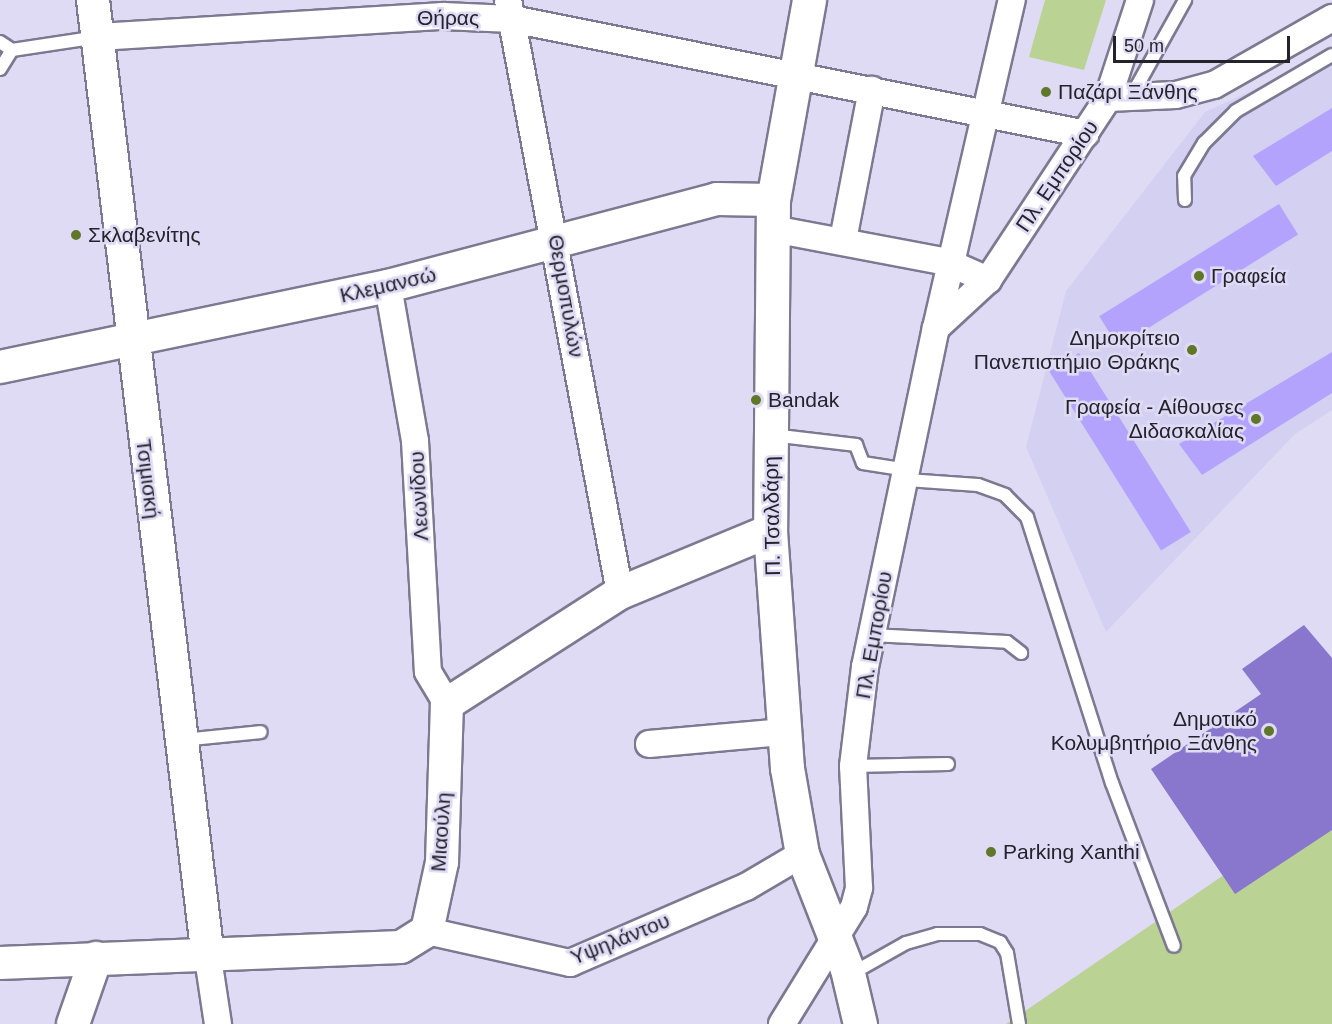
<!DOCTYPE html>
<html>
<head>
<meta charset="utf-8">
<style>
  body { margin:0 }
  #map { position:relative; width:1332px; height:1024px; overflow:hidden; background:#dfdbf5; font-family:Arial,sans-serif }
  div>[style] { position:absolute }
  .built>* { inset:0; background:#d4d0f1 }
  .green>* { inset:0; background:#bbd295 }
  .water>* { inset:0; background:#87c }
  .building>* { inset:0; background:#b3a3fd; transform-origin:0 0 }
  .roads { filter:drop-shadow(2px 0 #7c7990) drop-shadow(-2px 0 #7c7990) drop-shadow(0 2px #7c7990) drop-shadow(0 -2px #7c7990) }
  .service>* { height:12px; margin:-6px; padding:0 6px; transform-origin:6px; border-radius:6px; background:#fff }
  .minor>* { height:26px; margin:-13px; padding:0 13px; transform-origin:13px; border-radius:13px; background:#fff }
  .tertiary>* { height:32px; margin:-16px; padding:0 16px; transform-origin:16px; border-radius:16px; background:#fff }
  .secondary>* { height:33px; margin:-16.5px; padding:0 16.5px; transform-origin:16.5px; border-radius:16.5px; background:#fff }
  .dots>* { width:16px; height:16px; translate:-50% -50%; box-sizing:border-box; border:3px solid #dfdbf5; border-radius:50% }
  span { translate:-50% -50%; white-space:nowrap; text-align:center; line-height:1.15; -webkit-text-stroke:5px #dfdbf5; paint-order:stroke }
  .street-label { font-size:21px; color:#24232c }
  .poi-label { font-size:21px; color:#24232c }
  .left { translate:0 -50%; text-align:left }
  .right { translate:-100% -50%; text-align:right }
  .scale { position:absolute; left:1113px; top:36px; width:177px; height:27px; box-sizing:border-box; border:3px solid #24232c; border-top:0; padding-left:8px; font-size:18px; line-height:21px; white-space:nowrap; color:#24232c; -webkit-text-stroke:4px #dfdbf5; paint-order:stroke }
</style>
</head>
<body>
<div id="map">
  <div class="built">
    <i style="clip-path:polygon(1332px 54px,1332px 410px,1295px 434px,1106px 632px,1026px 447px,1066px 291px,1205px 112px)"></i>
  </div>
  <div class="green">
    <i style="clip-path:polygon(1045px 0,1106px 0,1084px 70px,1029px 57px)"></i>
    <i style="clip-path:polygon(1332px 801px,1332px 1024px,1006px 1024px)"></i>
  </div>
  <div class="water">
    <i style="clip-path:polygon(1304px 625px,1332px 658px,1332px 830px,1235px 894px,1151px 769px,1261px 694px,1242px 669px)"></i>
  </div>
  <div class="building">
    <i style="clip-path:polygon(1332px 108px,1332px 151px,1276px 186px,1253px 156px)"></i>
    <i style="left:1279px;top:204px;width:36px;height:212px;rotate:58deg"></i>
    <i style="clip-path:polygon(1332px 352px,1332px 393px,1202px 475px,1179px 444px)"></i>
    <i style="left:1079px;top:353px;width:211px;height:35px;rotate:58deg"></i>
  </div>
  <div class="roads">
    <div class="service">
      <i style="left:0;top:42px;width:14px;rotate:34deg"></i>
      <i style="left:0;top:69px;width:22px;rotate:-58deg"></i>
      <i style="left:12px;top:50px;width:87px;rotate:-8.6deg"></i>
      <i style="left:1132px;top:95px;width:109px;rotate:-60.8deg"></i>
      <i style="left:1185px;top:200px;width:24px;rotate:-92deg"></i>
      <i style="left:1184px;top:176px;width:39px;rotate:-59deg"></i>
      <i style="left:1204px;top:143px;width:45px;rotate:-45deg"></i>
      <i style="left:1236px;top:111px;width:111px;rotate:-30.3deg"></i>
      <i style="left:772px;top:435px;width:85px;rotate:6.8deg"></i>
      <i style="left:856px;top:445px;width:19px;rotate:69deg"></i>
      <i style="left:863px;top:463px;width:45px;rotate:9deg"></i>
      <i style="left:907px;top:480px;width:71px;rotate:4deg"></i>
      <i style="left:978px;top:485px;width:29px;rotate:20deg"></i>
      <i style="left:1005px;top:495px;width:31px;rotate:45deg"></i>
      <i style="left:1027px;top:517px;width:279px;rotate:72.3deg"></i>
      <i style="left:1112px;top:783px;width:174px;rotate:69.2deg"></i>
      <i style="left:871px;top:635px;width:136px;rotate:2.9deg"></i>
      <i style="left:1007px;top:642px;width:18px;rotate:38deg"></i>
      <i style="left:182px;top:740px;width:79px;rotate:-5.8deg"></i>
      <i style="left:853px;top:766px;width:95px;rotate:-1.2deg"></i>
      <i style="left:851px;top:974px;width:63px;rotate:-29.4deg"></i>
      <i style="left:906px;top:943px;width:32px;rotate:-16deg"></i>
      <i style="left:937px;top:934px;width:43px"></i>
      <i style="left:980px;top:934px;width:22px;rotate:22deg"></i>
      <i style="left:1000px;top:942px;width:13px;rotate:58deg"></i>
      <i style="left:1007px;top:953px;width:72px;rotate:80.4deg"></i>
    </div>
    <div class="minor">
      <i style="left:508px;top:0;width:603px;rotate:79.3deg"></i>
      <i style="left:98px;top:37px;width:346px;rotate:-3.5deg"></i>
      <i style="left:443px;top:16px;width:69px;rotate:2.5deg"></i>
      <i style="left:512px;top:19px;width:585px;rotate:11.33deg"></i>
      <i style="left:1108px;top:98px;width:68px;rotate:-2.5deg"></i>
      <i style="left:1176px;top:95px;width:39px;rotate:-15deg"></i>
      <i style="left:1214px;top:85px;width:136px;rotate:-29.6deg"></i>
      <i style="left:773px;top:229px;width:177px;rotate:10.7deg"></i>
      <i style="left:947px;top:262px;width:45px;rotate:23.7deg"></i>
      <i style="left:843px;top:240px;width:153px;rotate:-79.1deg"></i>
      <i style="left:388px;top:286px;width:157px;rotate:80.1deg"></i>
      <i style="left:415px;top:441px;width:231px;rotate:86.8deg"></i>
      <i style="left:428px;top:672px;width:37px;rotate:59deg"></i>
      <i style="left:936px;top:328px;width:337px;rotate:-77deg"></i>
      <i style="left:649px;top:744px;width:136px;rotate:-5.1deg"></i>
      <i style="left:427px;top:931px;width:147px;rotate:12.6deg"></i>
      <i style="left:570px;top:963px;width:192px;rotate:-23.4deg"></i>
      <i style="left:746px;top:887px;width:65px;rotate:-30.5deg"></i>
      <i style="left:208px;top:958px;width:67px;rotate:81.4deg"></i>
      <i style="left:782px;top:1024px;width:137px;rotate:-58.4deg"></i>
      <i style="left:854px;top:907px;width:20px;rotate:-75deg"></i>
      <i style="left:859px;top:888px;width:122px;rotate:-92.8deg"></i>
      <i style="left:853px;top:766px;width:100px;rotate:-83.1deg"></i>
      <i style="left:865px;top:667px;width:346px;rotate:-78.2deg"></i>
      <i style="left:936px;top:328px;width:71px;rotate:-42.7deg"></i>
      <i style="left:988px;top:280px;width:218px;rotate:-56.6deg"></i>
      <i style="left:1108px;top:98px;width:103px;rotate:-71.9deg"></i>
    </div>
    <div class="tertiary">
      <i style="left:93px;top:0;width:965px;rotate:83.15deg"></i>
      <i style="left:0;top:367px;width:396px;rotate:-11.8deg"></i>
      <i style="left:388px;top:286px;width:340px;rotate:-14.8deg"></i>
      <i style="left:717px;top:199px;width:56px;rotate:1deg"></i>
      <i style="left:0;top:963px;width:401px;rotate:-2.3deg"></i>
      <i style="left:401px;top:947px;width:31px;rotate:-32deg"></i>
      <i style="left:427px;top:931px;width:71px;rotate:-77.7deg"></i>
      <i style="left:442px;top:862px;width:158px;rotate:-88.2deg"></i>
      <i style="left:447px;top:704px;width:206px;rotate:-32.7deg"></i>
      <i style="left:620px;top:593px;width:162px;rotate:-22.5deg"></i>
      <i style="left:73px;top:1024px;width:70px;rotate:-70.8deg"></i>
    </div>
    <div class="secondary">
      <i style="left:809px;top:0;width:203px;rotate:100.2deg"></i>
      <i style="left:773px;top:200px;width:331px;rotate:90.5deg"></i>
      <i style="left:770px;top:531px;width:238px;rotate:85.9deg"></i>
      <i style="left:787px;top:768px;width:87px;rotate:80.1deg"></i>
      <i style="left:802px;top:854px;width:123px;rotate:68.6deg"></i>
      <i style="left:847px;top:969px;width:57px;rotate:76.7deg"></i>
    </div>
  </div>
  <div class="dots">
    <i style="left:1046px;top:92px;background:#5f7729"></i>
    <i style="left:76px;top:235px;background:#5f7729"></i>
    <i style="left:1199px;top:276px;background:#5f7729"></i>
    <i style="left:1192px;top:350px;background:#5f7729"></i>
    <i style="left:756px;top:400px;background:#5f7729"></i>
    <i style="left:1256px;top:419px;background:#5f7729"></i>
    <i style="left:1269px;top:731px;background:#5f7729"></i>
    <i style="left:991px;top:852px;background:#5f7729"></i>
  </div>
  <div class="street-label">
    <span style="left:448px;top:18px">Θήρας</span>
    <span style="left:1057px;top:176px;rotate:-56deg">Πλ. Εμπορίου</span>
    <span style="left:388px;top:285px;rotate:-13deg">Κλεμανσώ</span>
    <span style="left:566px;top:296px;rotate:80deg">Θερμοπυλών</span>
    <span style="left:148px;top:479px;rotate:83deg">Τσιμισκή</span>
    <span style="left:419px;top:496px;rotate:-93deg">Λεωνίδου</span>
    <span style="left:772px;top:516px;rotate:-91deg">Π. Τσαλδάρη</span>
    <span style="left:874px;top:635px;rotate:-80deg">Πλ. Εμπορίου</span>
    <span style="left:441px;top:832px;rotate:-86deg">Μιαούλη</span>
    <span style="left:620px;top:939px;rotate:-22deg">Υψηλάντου</span>
  </div>
  <div class="poi-label">
    <span class="left" style="left:1058px;top:92px">Παζάρι Ξάνθης</span>
    <span class="left" style="left:88px;top:235px">Σκλαβενίτης</span>
    <span class="left" style="left:1211px;top:276px">Γραφεία</span>
    <span class="right" style="left:1180px;top:350px">Δημοκρίτειο<br>Πανεπιστήμιο Θράκης</span>
    <span class="left" style="left:768px;top:400px">Bandak</span>
    <span class="right" style="left:1244px;top:419px">Γραφεία - Αίθουσες<br>Διδασκαλίας</span>
    <span class="right" style="left:1257px;top:731px">Δημοτικό<br>Κολυμβητήριο Ξάνθης</span>
    <span class="left" style="left:1003px;top:852px">Parking Xanthi</span>
  </div>
  <div class="scale">50 m</div>
</div>
</body>
</html>
